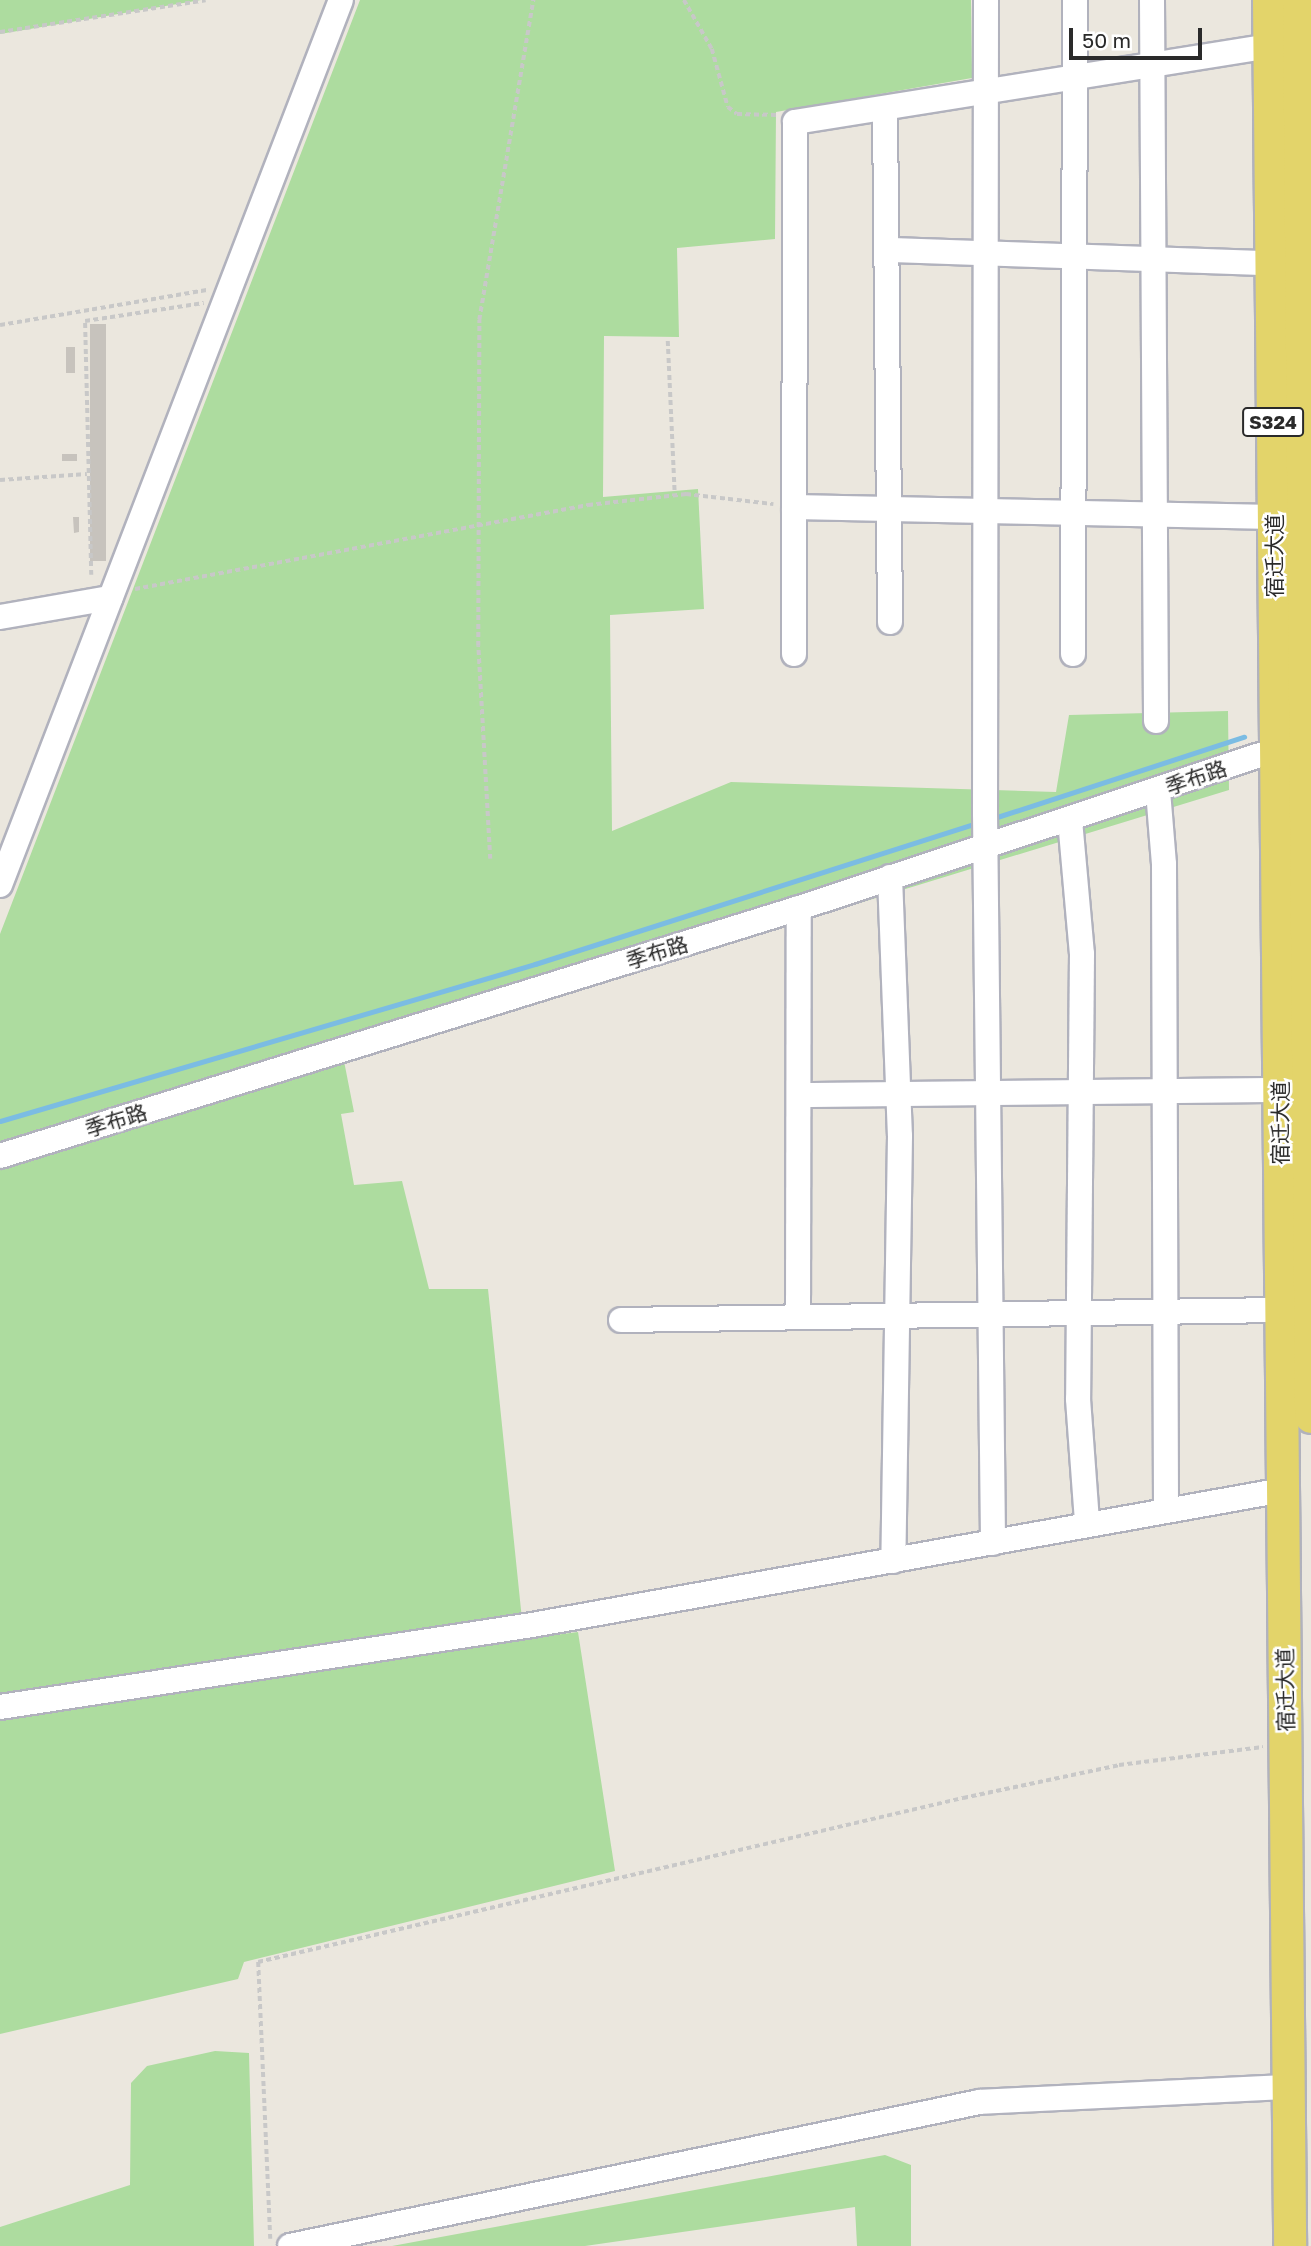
<!DOCTYPE html>
<html>
<head>
<meta charset="utf-8">
<style>
  body { margin:0 }
  #map { position:relative; width:1311px; height:2246px; overflow:hidden; background:#ebe7de; font-family:"Golos Text","Noto Sans SC",sans-serif }
  div>[style] { position:absolute }
  .green>* { inset:0; background:#addc9f }
  .stream>* { height:5px; margin:-2.5px; padding:0 2.5px; transform-origin:2.5px; border-radius:2.5px; background:#7bbce3 }
  .building>* { inset:0; background:#c7c3bd; transform-origin:0 0 }
  .path>* { height:3.5px; margin-top:-1.75px; transform-origin:0; background:repeating-linear-gradient(90deg,#c8c8c8 0 5px,transparent 0 8.5px) }
  .roads { filter:drop-shadow(2px 0 #b1b2bd) drop-shadow(-2px 0 #b1b2bd) drop-shadow(0 2px #b1b2bd) drop-shadow(0 -2px #b1b2bd) }
  .minor>* { height:24px; margin:-12px; padding:0 12px; transform-origin:12px; border-radius:12px; background:#fff }
  .major>* { height:32px; margin:-16px; padding:0 16px; transform-origin:16px; border-radius:16px; background:#e3d46a }
  span { translate:-50% -50%; white-space:nowrap; text-align:center; line-height:1.15; -webkit-text-stroke:5px #fff; paint-order:stroke }
  .shield-label span { padding:2px 5px; background:#fff; border:2px solid; border-radius:5px; -webkit-text-stroke-width:0 }
  .shield-label { font-size:19px; color:#2a2a2a; font-weight:700 }
  .street-label { font-size:21px; color:#2a2a2a }
  .scale { position:absolute; left:1069px; top:28px; width:133px; height:32px; box-sizing:border-box; border:4px solid #2a2a2a; border-top:0; padding-left:9px; font-size:21px; line-height:24px; white-space:nowrap; color:#2a2a2a; -webkit-text-stroke:5px #fff; paint-order:stroke }
</style>
</head>
<body>
<div id="map">
  <div class="green">
    <i style="clip-path:polygon(0 0,201px 0,0 34px)"></i>
    <i style="clip-path:polygon(360px 0,971px 0,972px 78px,776px 112px,775px 239px,677px 248px,679px 337px,604px 336px,603px 497px,698px 489px,704px 609px,610px 615px,612px 831px,731px 782px,1056px 792px,1069px 715px,1228px 711px,1229px 790px,344px 1061px,354px 1112px,341px 1114px,354px 1185px,402px 1181px,429px 1289px,488px 1289px,524px 1639px,578px 1632px,615px 1871px,244px 1962px,238px 1979px,0 2034px,0 934px)"></i>
    <i style="clip-path:polygon(215px 2051px,249px 2053px,254px 2246px,0 2246px,0 2227px,130px 2185px,131px 2083px,147px 2066px)"></i>
    <i style="clip-path:polygon(885px 2155px,911px 2165px,911px 2246px,857px 2246px,855px 2207px,585px 2246px,392px 2246px)"></i>
  </div>
  <div class="stream">
    <i style="left:994px;top:818px;width:263px;rotate:-18deg"></i>
    <i style="left:0;top:1121px;width:558px;rotate:-16.35deg"></i>
    <i style="left:535px;top:964px;width:465px;rotate:-17.7deg"></i>
  </div>
  <div class="building">
    <i style="left:90px;top:324px;width:16px;height:237px"></i>
    <i style="left:66px;top:347px;width:9px;height:26px"></i>
    <i style="left:62px;top:454px;width:15px;height:7px"></i>
    <i style="clip-path:polygon(73px 517px,79px 517px,79px 532px,74px 533px)"></i>
  </div>
  <div class="path">
    <i style="left:684px;top:0;width:56px;rotate:60.3deg"></i>
    <i style="left:712px;top:49px;width:60px;rotate:74.6deg"></i>
    <i style="left:728px;top:107px;width:11px;rotate:38deg"></i>
    <i style="left:737px;top:114px;width:40px;rotate:1.4deg"></i>
    <i style="left:0;top:32px;width:208px;rotate:-8.8deg"></i>
    <i style="left:0;top:325px;width:211px;rotate:-9.6deg"></i>
    <i style="left:668px;top:341px;width:154px;rotate:87.4deg"></i>
    <i style="left:0;top:480px;width:87px;rotate:-3.9deg"></i>
    <i style="left:91px;top:575px;width:254px;rotate:-91.4deg"></i>
    <i style="left:85px;top:321px;width:120px;rotate:-8.6deg"></i>
    <i style="left:135px;top:589px;width:461px;rotate:-10.5deg"></i>
    <i style="left:588px;top:505px;width:99px;rotate:-6.4deg"></i>
    <i style="left:686px;top:494px;width:88px;rotate:6.6deg"></i>
    <i style="left:490px;top:859px;width:213px;rotate:-93.2deg"></i>
    <i style="left:478px;top:646px;width:326px;rotate:-89.8deg"></i>
    <i style="left:479px;top:320px;width:325px;rotate:-80.4deg"></i>
    <i style="left:270px;top:2239px;width:277px;rotate:-92.5deg"></i>
    <i style="left:258px;top:1962px;width:724px;rotate:-13.1deg"></i>
    <i style="left:963px;top:1798px;width:159px;rotate:-11.9deg"></i>
    <i style="left:1119px;top:1765px;width:145px;rotate:-7.1deg"></i>
  </div>
  <div class="roads">
    <div class="minor">
      <i style="left:986px;top:0;width:813px;rotate:90.07deg"></i>
      <i style="left:985px;top:813px;width:730px;rotate:89.37deg"></i>
      <i style="left:1152px;top:0;width:721px;rotate:89.68deg"></i>
      <i style="left:885px;top:111px;width:511px;rotate:89.44deg"></i>
      <i style="left:890px;top:250px;width:381px;rotate:2deg"></i>
      <i style="left:794px;top:507px;width:480px;rotate:1.2deg"></i>
      <i style="left:0;top:617px;width:112px;rotate:-9.8deg"></i>
      <i style="left:794px;top:654px;width:532px;rotate:-89.89deg"></i>
      <i style="left:795px;top:122px;width:481px;rotate:-9.1deg"></i>
      <i style="left:1073px;top:654px;width:654px;rotate:-89.82deg"></i>
      <i style="left:1158px;top:791px;width:73px;rotate:85.3deg"></i>
      <i style="left:1164px;top:864px;width:645px;rotate:89.82deg"></i>
      <i style="left:1070px;top:820px;width:135px;rotate:84.9deg"></i>
      <i style="left:1082px;top:954px;width:445px;rotate:90.5deg"></i>
      <i style="left:1078px;top:1399px;width:124px;rotate:85.8deg"></i>
      <i style="left:890px;top:877px;width:259px;rotate:87.8deg"></i>
      <i style="left:900px;top:1136px;width:425px;rotate:90.9deg"></i>
      <i style="left:0;top:885px;width:948px;rotate:-68.93deg"></i>
      <i style="left:801px;top:1095px;width:479px;rotate:-0.6deg"></i>
      <i style="left:0;top:1156px;width:837px;rotate:-17.24deg"></i>
      <i style="left:799px;top:908px;width:517px;rotate:-18.36deg"></i>
      <i style="left:798px;top:1313px;width:405px;rotate:-89.9deg"></i>
      <i style="left:621px;top:1320px;width:660px;rotate:-0.87deg"></i>
      <i style="left:0;top:1707px;width:538px;rotate:-8.76deg"></i>
      <i style="left:532px;top:1625px;width:763px;rotate:-10.19deg"></i>
      <i style="left:290px;top:2246px;width:704px;rotate:-11.8deg"></i>
      <i style="left:979px;top:2102px;width:310px;rotate:-2.8deg"></i>
    </div>
    <div class="major">
      <i style="left:1269px;top:0;width:2246px;rotate:89.46deg"></i>
      <i style="left:1299px;top:0;width:1417px;rotate:89.51deg"></i>
    </div>
  </div>
  <div class="shield-label">
    <span style="left:1273px;top:422px">S324</span>
  </div>
  <div class="street-label">
    <span style="left:1274px;top:556px;rotate:-90deg">宿迁大道</span>
    <span style="left:1196px;top:777px;rotate:-19deg">季布路</span>
    <span style="left:657px;top:952px;rotate:-17deg">季布路</span>
    <span style="left:116px;top:1120px;rotate:-17deg">季布路</span>
    <span style="left:1280px;top:1123px;rotate:-90deg">宿迁大道</span>
    <span style="left:1285px;top:1690px;rotate:-91deg">宿迁大道</span>
  </div>
  <div class="scale">50 m</div>
</div>
</body>
</html>
